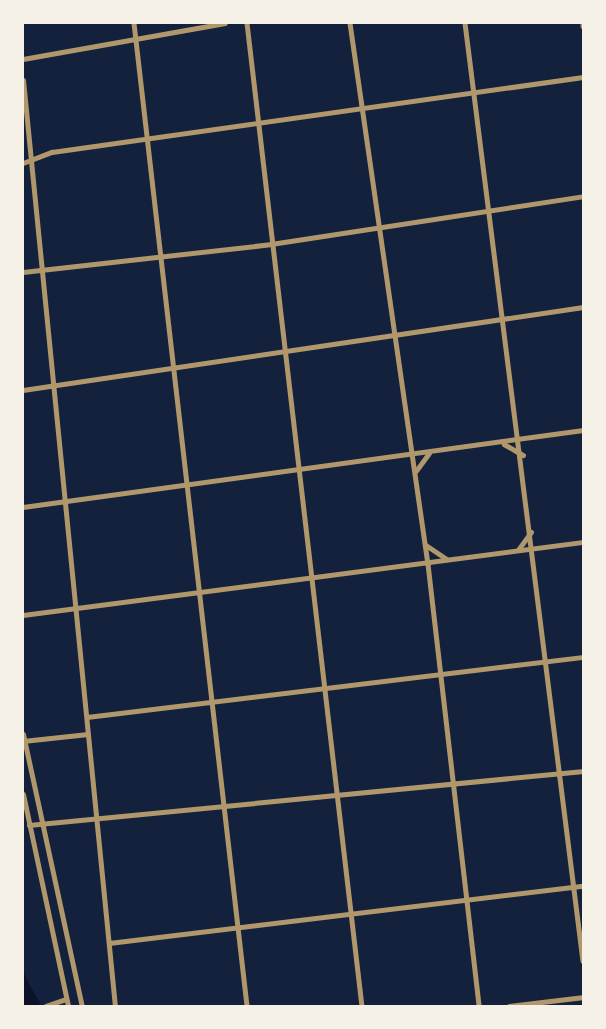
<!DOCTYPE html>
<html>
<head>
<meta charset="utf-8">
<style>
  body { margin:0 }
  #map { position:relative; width:606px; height:1029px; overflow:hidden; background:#14213d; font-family:Quicksand,sans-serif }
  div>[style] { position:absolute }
  .water>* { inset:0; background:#0b132b }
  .minor>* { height:4.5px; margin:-2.25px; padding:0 2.25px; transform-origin:2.25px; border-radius:2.25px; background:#b1986c }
  .tertiary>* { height:5px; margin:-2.5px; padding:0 2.5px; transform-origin:2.5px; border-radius:2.5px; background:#b1986c }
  span { translate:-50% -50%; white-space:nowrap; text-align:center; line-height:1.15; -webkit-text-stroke:7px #f6f1e7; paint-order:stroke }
  .frame { position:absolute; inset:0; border:24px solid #f6f1e7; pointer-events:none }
</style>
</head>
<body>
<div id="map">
  <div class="water">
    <i style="clip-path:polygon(23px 969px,27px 980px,42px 1006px,23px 1006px)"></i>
  </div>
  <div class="minor">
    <i style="left:134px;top:23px;width:989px;rotate:83.44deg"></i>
    <i style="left:247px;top:23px;width:990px;rotate:83.33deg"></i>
    <i style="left:350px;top:23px;width:547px;rotate:81.8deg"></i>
    <i style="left:428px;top:564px;width:445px;rotate:83.4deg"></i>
    <i style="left:465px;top:23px;width:945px;rotate:82.83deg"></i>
    <i style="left:583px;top:23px;width:3px;rotate:90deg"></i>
    <i style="left:23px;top:59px;width:205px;rotate:-10.1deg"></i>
    <i style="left:23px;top:163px;width:31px;rotate:-21deg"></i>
    <i style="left:52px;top:152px;width:536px;rotate:-8.04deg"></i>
    <i style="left:23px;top:272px;width:250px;rotate:-6.4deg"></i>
    <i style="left:271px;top:244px;width:316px;rotate:-8.7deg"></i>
    <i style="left:23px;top:390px;width:566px;rotate:-8.43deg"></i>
    <i style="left:504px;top:444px;width:22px;rotate:30deg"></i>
    <i style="left:416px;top:471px;width:22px;rotate:-54deg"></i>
    <i style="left:23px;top:507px;width:565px;rotate:-7.83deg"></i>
    <i style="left:426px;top:545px;width:25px;rotate:34deg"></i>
    <i style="left:518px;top:550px;width:22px;rotate:-54deg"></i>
    <i style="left:23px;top:615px;width:565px;rotate:-7.43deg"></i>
    <i style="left:87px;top:717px;width:500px;rotate:-6.9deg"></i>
    <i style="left:23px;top:741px;width:65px;rotate:-6.1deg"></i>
    <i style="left:29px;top:825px;width:557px;rotate:-5.57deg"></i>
    <i style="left:46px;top:1006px;width:21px;rotate:-19deg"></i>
    <i style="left:509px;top:1006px;width:75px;rotate:-6.9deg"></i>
  </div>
  <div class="tertiary">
    <i style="left:23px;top:80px;width:931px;rotate:84.33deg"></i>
    <i style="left:23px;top:734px;width:278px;rotate:77.8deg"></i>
    <i style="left:23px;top:794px;width:217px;rotate:78deg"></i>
    <i style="left:109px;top:943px;width:477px;rotate:-6.9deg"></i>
  </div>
  <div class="frame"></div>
</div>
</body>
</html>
